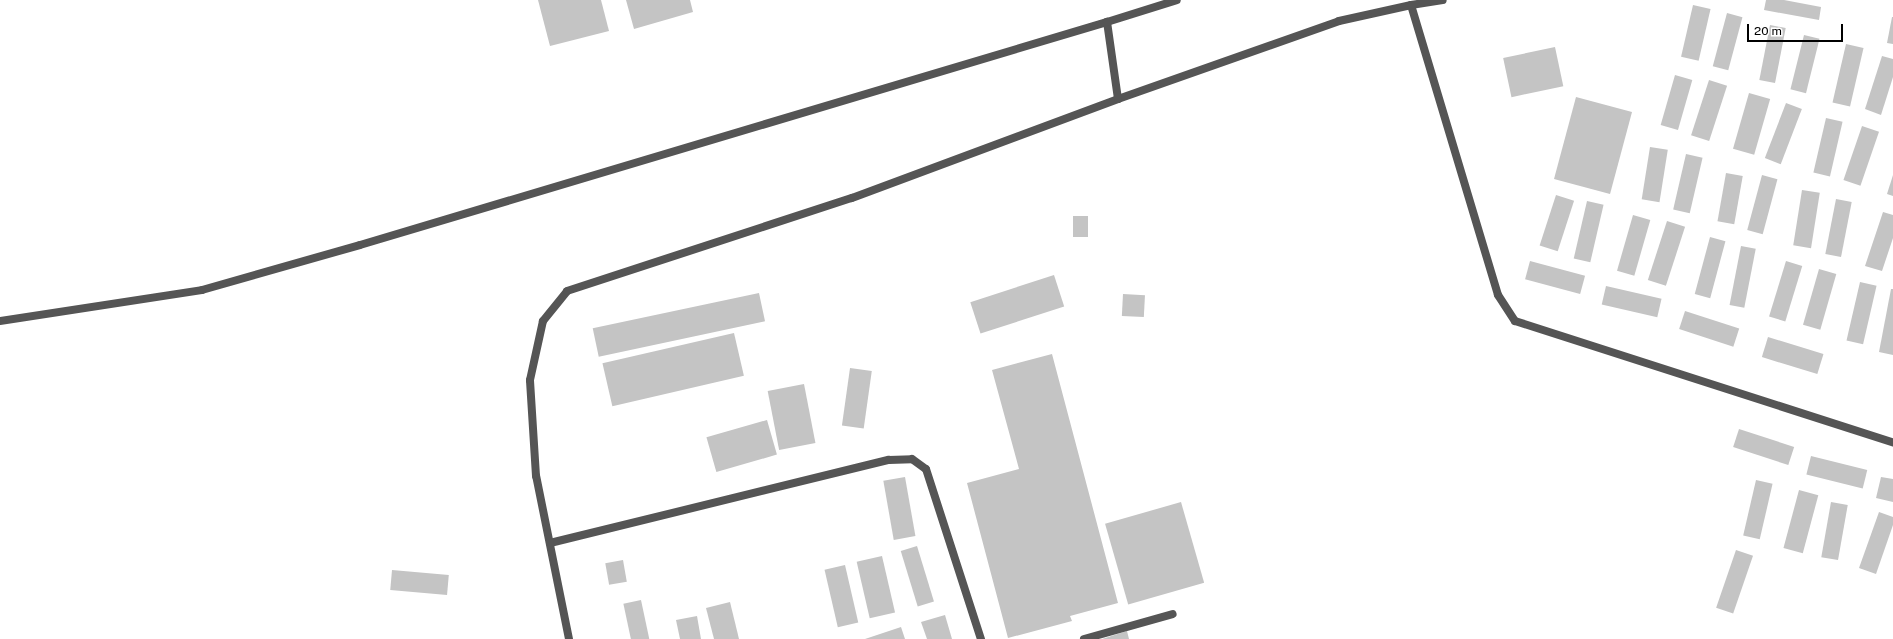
<!DOCTYPE html>
<html>
<head>
<meta charset="utf-8">
<style>
  body { margin:0 }
  #map { position:relative; width:1893px; height:639px; overflow:hidden; background:#fff; font-family:"Public Sans",sans-serif }
  div>[style] { position:absolute }
  .building>* { inset:0; background:#c4c4c4; transform-origin:0 0 }
  .service>* { height:8px; margin:-4px; padding:0 4px; transform-origin:4px; border-radius:4px; background:#555 }
  span { translate:-50% -50%; white-space:nowrap; text-align:center; line-height:1.15; -webkit-text-stroke:3px #fff; paint-order:stroke }
  .scale { position:absolute; left:1747px; top:24px; width:96px; height:18px; box-sizing:border-box; border:2px solid #000; border-top:0; padding-left:5px; font-size:12px; line-height:14px; white-space:nowrap; color:#000; -webkit-text-stroke:3px #fff; paint-order:stroke }
</style>
</head>
<body>
<div id="map">
  <div class="building">
    <i style="clip-path:polygon(538px 0,601px 0,609px 31px,550px 46px)"></i>
    <i style="clip-path:polygon(626px 0,690px 0,693px 12px,634px 29px)"></i>
    <i style="clip-path:polygon(1766px 0,1784px 0,1821px 7px,1819px 20px,1764px 10px)"></i>
    <i style="left:1693px;top:5px;width:18px;height:53px;rotate:13deg"></i>
    <i style="left:1727px;top:13px;width:16px;height:55px;rotate:15deg"></i>
    <i style="clip-path:polygon(1892px 17px,1893px 17px,1893px 44px,1887px 43px)"></i>
    <i style="left:1770px;top:25px;width:16px;height:56px;rotate:11deg"></i>
    <i style="left:1804px;top:35px;width:16px;height:56px;rotate:14deg"></i>
    <i style="left:1846px;top:44px;width:18px;height:60px;rotate:13deg"></i>
    <i style="left:1555px;top:47px;width:40px;height:53px;rotate:78deg"></i>
    <i style="clip-path:polygon(1882px 56px,1893px 59px,1893px 77px,1881px 115px,1865px 109px)"></i>
    <i style="left:1675px;top:75px;width:18px;height:52px;rotate:16deg"></i>
    <i style="left:1709px;top:80px;width:19px;height:58px;rotate:18deg"></i>
    <i style="left:1749px;top:93px;width:22px;height:58px;rotate:16deg"></i>
    <i style="left:1576px;top:97px;width:58px;height:85px;rotate:15deg"></i>
    <i style="left:1786px;top:103px;width:17px;height:59px;rotate:21deg"></i>
    <i style="left:1826px;top:118px;width:17px;height:56px;rotate:13deg"></i>
    <i style="left:1862px;top:126px;width:18px;height:57px;rotate:19deg"></i>
    <i style="left:1650px;top:147px;width:18px;height:53px;rotate:9deg"></i>
    <i style="left:1686px;top:154px;width:17px;height:57px;rotate:13deg"></i>
    <i style="left:1726px;top:173px;width:17px;height:49px;rotate:10deg"></i>
    <i style="left:1762px;top:175px;width:16px;height:57px;rotate:15deg"></i>
    <i style="clip-path:polygon(1893px 175px,1893px 196px,1887px 194px)"></i>
    <i style="left:1802px;top:190px;width:18px;height:56px;rotate:9deg"></i>
    <i style="left:1556px;top:195px;width:19px;height:53px;rotate:18deg"></i>
    <i style="left:1836px;top:199px;width:16px;height:56px;rotate:11deg"></i>
    <i style="left:1587px;top:201px;width:17px;height:59px;rotate:13deg"></i>
    <i style="clip-path:polygon(1883px 212px,1893px 215px,1893px 238px,1882px 271px,1865px 266px)"></i>
    <i style="left:1633px;top:215px;width:18px;height:58px;rotate:16deg"></i>
    <i style="left:1073px;top:216px;width:15px;height:21px"></i>
    <i style="left:1667px;top:221px;width:19px;height:62px;rotate:18deg"></i>
    <i style="left:1710px;top:237px;width:16px;height:59px;rotate:15deg"></i>
    <i style="left:1741px;top:246px;width:15px;height:60px;rotate:11deg"></i>
    <i style="left:1530px;top:261px;width:57px;height:19px;rotate:15deg"></i>
    <i style="left:1786px;top:261px;width:17px;height:58px;rotate:17deg"></i>
    <i style="left:1819px;top:269px;width:18px;height:58px;rotate:16deg"></i>
    <i style="left:1054px;top:275px;width:33px;height:88px;rotate:72deg"></i>
    <i style="left:1860px;top:282px;width:17px;height:60px;rotate:13deg"></i>
    <i style="left:1606px;top:286px;width:57px;height:19px;rotate:13deg"></i>
    <i style="clip-path:polygon(1891px 289px,1893px 289px,1893px 355px,1879px 352px)"></i>
    <i style="left:759px;top:293px;width:29px;height:170px;rotate:78deg"></i>
    <i style="left:1123px;top:294px;width:22px;height:22px;rotate:3deg"></i>
    <i style="left:1685px;top:311px;width:57px;height:19px;rotate:18deg"></i>
    <i style="left:734px;top:333px;width:44px;height:135px;rotate:77deg"></i>
    <i style="left:1768px;top:337px;width:58px;height:21px;rotate:17deg"></i>
    <i style="clip-path:polygon(1052px 354px,1118px 603px,1070px 616px,1072px 621px,1008px 638px,967px 483px,1019px 469px,992px 370px)"></i>
    <i style="left:850px;top:368px;width:22px;height:58px;rotate:8deg"></i>
    <i style="left:804px;top:384px;width:60px;height:37px;rotate:79deg"></i>
    <i style="left:767px;top:420px;width:36px;height:63px;rotate:74deg"></i>
    <i style="left:1739px;top:429px;width:58px;height:19px;rotate:18deg"></i>
    <i style="left:1811px;top:456px;width:58px;height:19px;rotate:14deg"></i>
    <i style="left:905px;top:477px;width:60px;height:22px;rotate:80deg"></i>
    <i style="clip-path:polygon(1881px 477px,1893px 479px,1893px 502px,1876px 498px)"></i>
    <i style="left:1756px;top:480px;width:17px;height:57px;rotate:13deg"></i>
    <i style="left:1799px;top:490px;width:20px;height:60px;rotate:15deg"></i>
    <i style="left:1181px;top:502px;width:84px;height:79px;rotate:74deg"></i>
    <i style="left:1831px;top:502px;width:17px;height:56px;rotate:10deg"></i>
    <i style="clip-path:polygon(1879px 512px,1893px 517px,1893px 525px,1876px 574px,1859px 568px)"></i>
    <i style="left:917px;top:546px;width:58px;height:17px;rotate:73deg"></i>
    <i style="left:1736px;top:550px;width:18px;height:61px;rotate:19deg"></i>
    <i style="left:882px;top:556px;width:58px;height:26px;rotate:77deg"></i>
    <i style="left:623px;top:560px;width:22px;height:18px;rotate:80deg"></i>
    <i style="left:845px;top:565px;width:59px;height:21px;rotate:77deg"></i>
    <i style="left:392px;top:570px;width:57px;height:20px;rotate:5deg"></i>
    <i style="left:641px;top:600px;width:40px;height:18px;rotate:78deg"></i>
    <i style="clip-path:polygon(730px 602px,739px 639px,714px 639px,706px 608px)"></i>
    <i style="clip-path:polygon(945px 615px,952px 639px,927px 639px,921px 622px)"></i>
    <i style="clip-path:polygon(697px 616px,701px 639px,680px 639px,676px 620px)"></i>
    <i style="clip-path:polygon(901px 627px,905px 639px,865px 639px)"></i>
    <i style="clip-path:polygon(1127px 631px,1129px 639px,1102px 639px)"></i>
  </div>
  <div class="service">
    <i style="left:1411px;top:5px;width:303px;rotate:73.3deg"></i>
    <i style="left:1498px;top:295px;width:31px;rotate:57deg"></i>
    <i style="left:1515px;top:321px;width:397px;rotate:17.8deg"></i>
    <i style="left:1118px;top:99px;width:234px;rotate:-19.4deg"></i>
    <i style="left:1339px;top:21px;width:74px;rotate:-12.5deg"></i>
    <i style="left:1411px;top:5px;width:32px;rotate:-9deg"></i>
    <i style="left:0;top:321px;width:204px;rotate:-8.7deg"></i>
    <i style="left:202px;top:290px;width:164px;rotate:-15.9deg"></i>
    <i style="left:360px;top:245px;width:780px;rotate:-16.62deg"></i>
    <i style="left:550px;top:543px;width:349px;rotate:-13.8deg"></i>
    <i style="left:889px;top:460px;width:23px;rotate:-2deg"></i>
    <i style="left:912px;top:459px;width:17px;rotate:36deg"></i>
    <i style="left:926px;top:469px;width:179px;rotate:72.1deg"></i>
    <i style="left:569px;top:639px;width:166px;rotate:-101.4deg"></i>
    <i style="left:536px;top:476px;width:96px;rotate:-93.6deg"></i>
    <i style="left:530px;top:380px;width:60px;rotate:-77.6deg"></i>
    <i style="left:543px;top:321px;width:38px;rotate:-51deg"></i>
    <i style="left:567px;top:291px;width:300px;rotate:-18.1deg"></i>
    <i style="left:852px;top:198px;width:284px;rotate:-20.4deg"></i>
    <i style="left:1118px;top:99px;width:78px;rotate:-98.1deg"></i>
    <i style="left:1107px;top:22px;width:73px;rotate:-17.4deg"></i>
    <i style="left:1084px;top:639px;width:92px;rotate:-15.7deg"></i>
  </div>
  <div class="scale">20 m</div>
</div>
</body>
</html>
